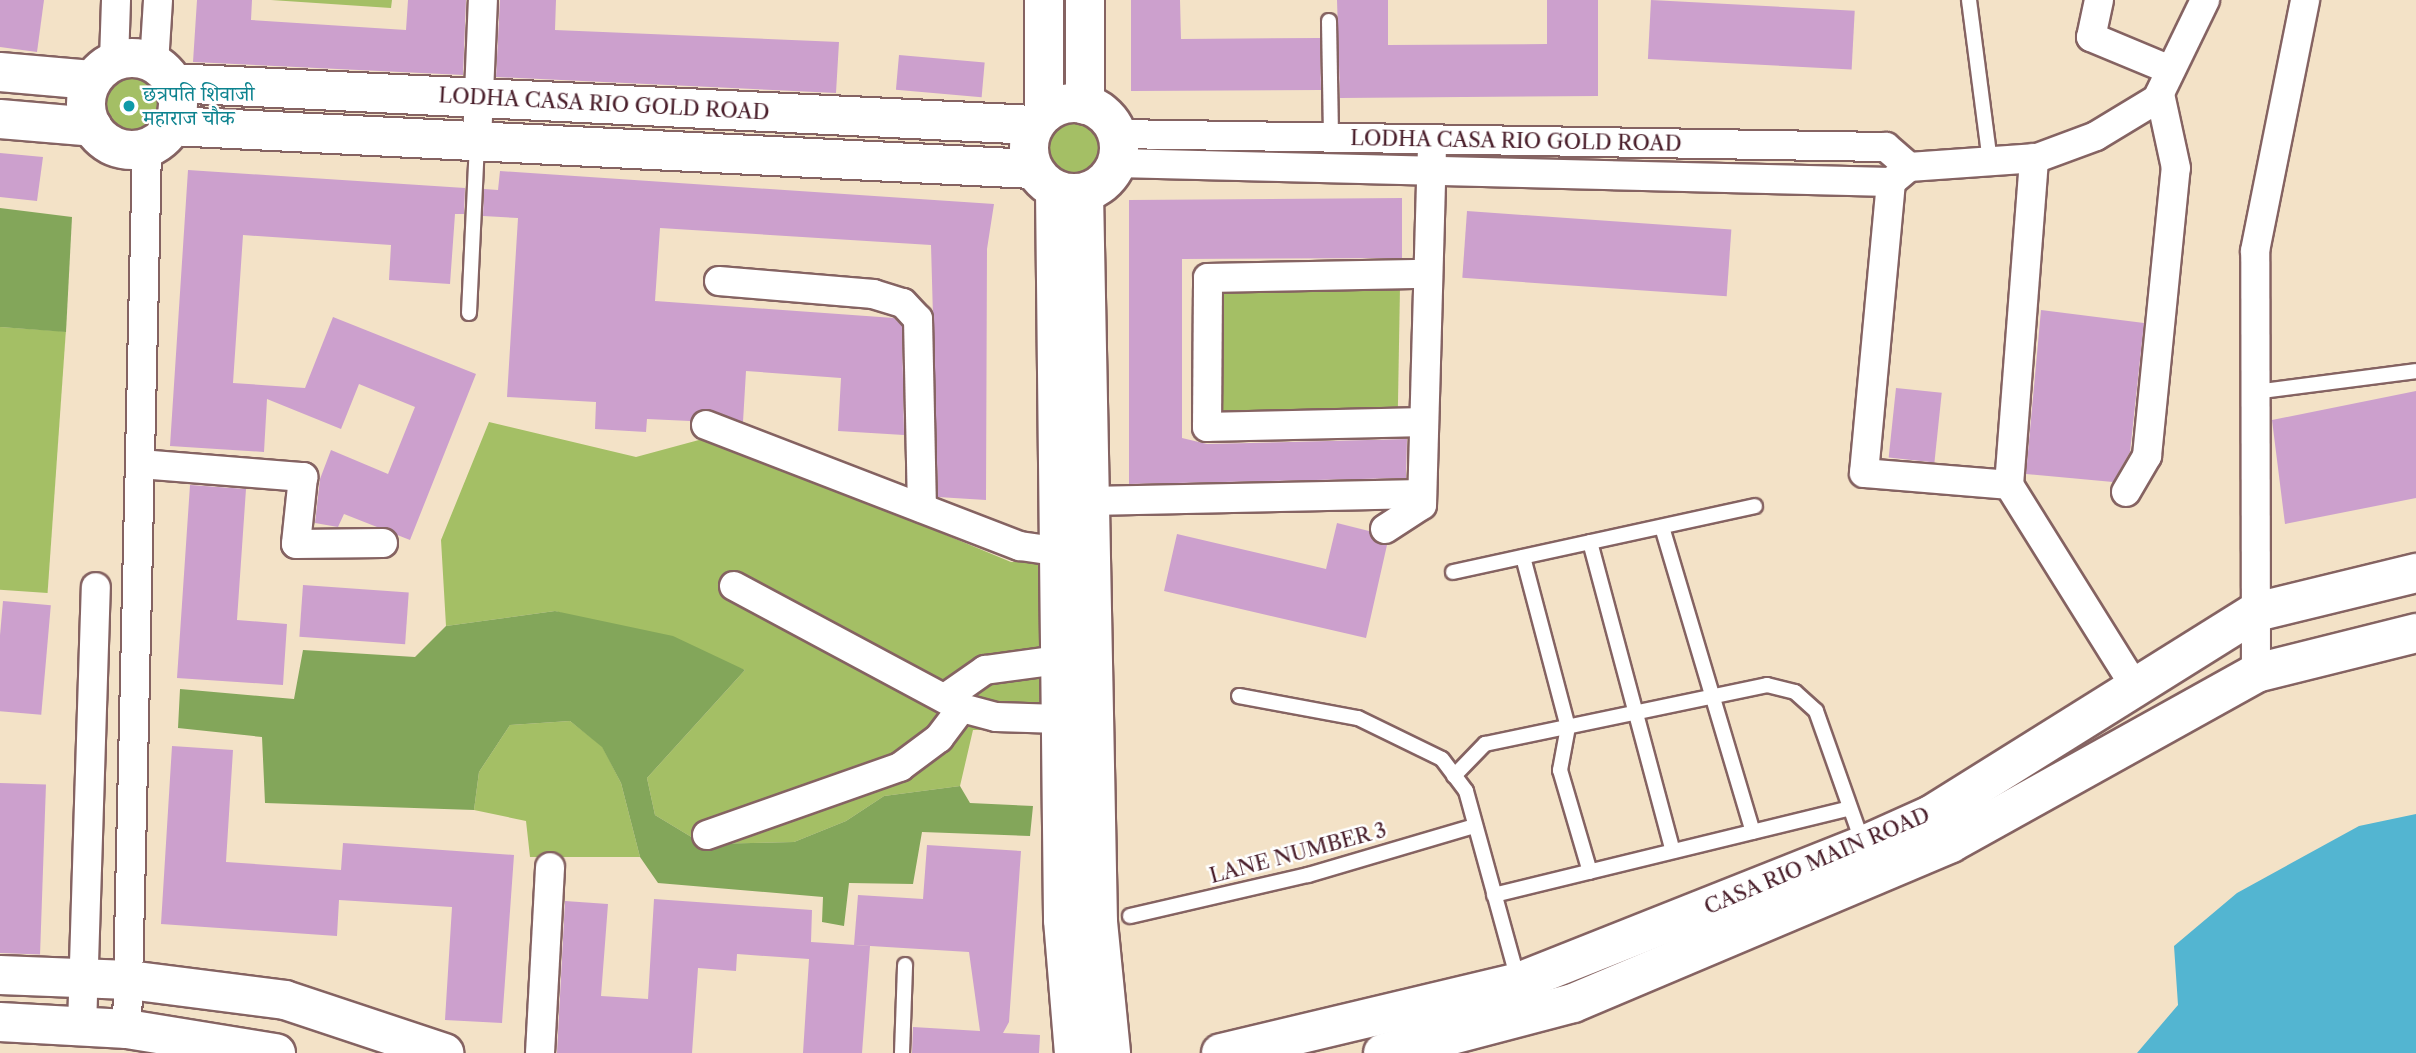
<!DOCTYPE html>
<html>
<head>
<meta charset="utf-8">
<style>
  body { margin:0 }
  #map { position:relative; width:2416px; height:1053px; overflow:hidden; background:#f3e2c7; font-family:"Libre Caslon Text","Noto Serif Devanagari",serif }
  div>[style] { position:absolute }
  .green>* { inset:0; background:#a4bf65; transform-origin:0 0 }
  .round { border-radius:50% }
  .forest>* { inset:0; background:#83a65a }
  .water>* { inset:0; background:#53b5d1 }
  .building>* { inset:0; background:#cca0cd; transform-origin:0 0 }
  .roads { filter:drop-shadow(2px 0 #856362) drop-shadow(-2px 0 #856362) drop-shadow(0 2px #856362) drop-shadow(0 -2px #856362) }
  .lane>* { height:14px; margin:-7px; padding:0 7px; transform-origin:7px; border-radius:7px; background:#fff }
  .street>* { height:28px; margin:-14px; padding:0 14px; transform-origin:14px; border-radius:14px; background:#fff }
  .secondary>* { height:38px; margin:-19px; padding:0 19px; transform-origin:19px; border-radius:19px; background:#fff }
  .secondary>.ring { margin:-19px; padding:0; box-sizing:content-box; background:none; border:38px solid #fff; border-radius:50% }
  .dots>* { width:19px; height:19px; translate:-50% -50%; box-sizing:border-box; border:4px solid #fff; border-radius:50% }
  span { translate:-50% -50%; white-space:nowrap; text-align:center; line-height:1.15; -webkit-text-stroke:5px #fff; paint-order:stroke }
  .culture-label { font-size:21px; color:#0d838f }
  .left { translate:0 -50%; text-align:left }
  .street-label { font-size:21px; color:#4a1f2b }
</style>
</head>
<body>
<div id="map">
  <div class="green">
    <i style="clip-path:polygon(271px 0,392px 0,391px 8px)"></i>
    <i class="round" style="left:106px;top:78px;width:52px;height:52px"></i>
    <i class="round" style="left:1047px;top:123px;width:52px;height:52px"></i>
    <i style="left:1209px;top:285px;width:191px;height:129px;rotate:1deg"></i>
    <i style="left:0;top:327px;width:66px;height:262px;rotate:4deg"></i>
    <i style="clip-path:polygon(489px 422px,636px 457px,710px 437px,1011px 562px,1039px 562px,1040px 729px,973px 730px,960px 786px,884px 796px,846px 821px,794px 842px,703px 844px,655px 815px,647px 778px,745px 670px,555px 611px,446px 626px,441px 540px)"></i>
    <i style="clip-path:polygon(570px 721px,602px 746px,621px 783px,640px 857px,530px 857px,526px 821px,474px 810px,479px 772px,510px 725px)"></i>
  </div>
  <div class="forest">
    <i style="clip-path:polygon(0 208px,72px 217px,66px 332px,0 327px)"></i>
    <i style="clip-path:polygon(555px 611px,673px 636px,745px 670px,647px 778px,655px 815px,703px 844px,794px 842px,846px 821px,884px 796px,960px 786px,970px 803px,1033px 806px,1030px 836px,922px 832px,913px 884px,849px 883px,844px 926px,822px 922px,823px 897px,658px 883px,640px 857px,621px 783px,602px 747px,570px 721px,510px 725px,479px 772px,474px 810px,265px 803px,262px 737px,178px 728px,180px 689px,294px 699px,303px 650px,415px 657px,446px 626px)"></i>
  </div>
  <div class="water">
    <i style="clip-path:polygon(2416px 814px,2416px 1053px,2137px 1053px,2178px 1005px,2174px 946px,2237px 893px,2359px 826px)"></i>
  </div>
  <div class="building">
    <i style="clip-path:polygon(0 0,44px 0,37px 52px,0 47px)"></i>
    <i style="clip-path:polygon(197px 0,252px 0,251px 20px,406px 30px,408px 0,466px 0,463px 75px,193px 62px)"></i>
    <i style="clip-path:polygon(500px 0,556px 0,555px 30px,839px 42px,836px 93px,496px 77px)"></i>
    <i style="clip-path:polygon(1131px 0,1180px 0,1181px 39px,1320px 38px,1321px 90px,1131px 91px)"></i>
    <i style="clip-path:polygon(1337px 0,1388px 0,1388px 45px,1547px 44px,1547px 0,1598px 0,1598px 96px,1340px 98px)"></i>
    <i style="left:1651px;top:0;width:204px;height:59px;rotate:3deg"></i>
    <i style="left:899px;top:55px;width:86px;height:35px;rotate:5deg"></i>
    <i style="clip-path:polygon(0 153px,43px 157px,37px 201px,0 197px)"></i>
    <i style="clip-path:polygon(188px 170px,465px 188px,464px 214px,455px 214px,450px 284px,389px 280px,391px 245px,243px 235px,233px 383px,305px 388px,333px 317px,476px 374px,410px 540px,344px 514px,338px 527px,315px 523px,320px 479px,331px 450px,388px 474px,415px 407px,359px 384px,341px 429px,267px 399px,264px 452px,170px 446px)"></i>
    <i style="clip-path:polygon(500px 171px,994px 204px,987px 249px,986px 500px,938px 497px,931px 245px,660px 228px,655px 301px,894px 318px,902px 326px,904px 435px,838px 431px,841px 378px,746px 371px,743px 422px,704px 409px,690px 421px,647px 419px,646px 432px,595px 429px,596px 402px,507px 397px,518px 218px,483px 216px,484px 189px,498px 190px)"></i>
    <i style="clip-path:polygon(1402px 198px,1402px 258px,1182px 259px,1182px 438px,1207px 444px,1407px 439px,1406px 478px,1129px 484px,1129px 200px)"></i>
    <i style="left:1467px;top:211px;width:265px;height:67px;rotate:4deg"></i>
    <i style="clip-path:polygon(2041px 310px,2144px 323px,2130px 452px,2113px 482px,2026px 474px)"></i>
    <i style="left:1896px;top:388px;width:46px;height:70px;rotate:6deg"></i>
    <i style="clip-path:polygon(2416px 391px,2416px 498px,2285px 524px,2272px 420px)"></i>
    <i style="clip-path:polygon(190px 485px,246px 489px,237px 620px,287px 624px,283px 685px,177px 678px)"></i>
    <i style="clip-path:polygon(1337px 523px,1369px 531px,1377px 543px,1387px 545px,1366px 638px,1164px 591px,1177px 534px,1326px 569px)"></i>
    <i style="left:303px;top:585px;width:106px;height:52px;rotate:4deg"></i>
    <i style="left:3px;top:601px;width:48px;height:110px;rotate:5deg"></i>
    <i style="clip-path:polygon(172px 746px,233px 750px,226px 862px,341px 870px,343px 843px,514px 855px,502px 1023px,445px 1020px,452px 907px,339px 900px,337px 936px,161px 924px)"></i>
    <i style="left:0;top:783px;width:46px;height:170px;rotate:2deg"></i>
    <i style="clip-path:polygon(927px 845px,1021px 851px,1009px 1022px,1003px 1033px,1040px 1035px,1039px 1053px,912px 1053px,913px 1027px,980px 1031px,969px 952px,854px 945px,858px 895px,923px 899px)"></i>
    <i style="clip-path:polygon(654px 899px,812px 910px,811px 942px,870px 946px,862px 1053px,803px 1053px,809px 959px,737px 954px,736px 971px,698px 968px,692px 1053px,557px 1053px,565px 901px,608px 904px,601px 996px,648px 999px)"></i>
  </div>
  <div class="roads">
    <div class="lane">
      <i style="left:1969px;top:0;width:163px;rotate:82.6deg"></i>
      <i style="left:1329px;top:21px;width:117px;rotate:89deg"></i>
      <i style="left:469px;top:313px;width:171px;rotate:-87.3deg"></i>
      <i style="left:2255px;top:392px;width:162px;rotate:-7.4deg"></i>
      <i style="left:1662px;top:527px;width:318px;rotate:73.4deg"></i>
      <i style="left:1590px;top:542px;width:320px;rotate:75deg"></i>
      <i style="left:1523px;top:557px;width:176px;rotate:75.2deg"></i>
      <i style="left:1568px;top:727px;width:44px;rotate:100.5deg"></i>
      <i style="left:1560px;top:770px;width:106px;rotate:73.6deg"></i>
      <i style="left:1453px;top:572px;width:309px;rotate:-12.3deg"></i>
      <i style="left:1239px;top:696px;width:121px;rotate:10.5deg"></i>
      <i style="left:1358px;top:718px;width:93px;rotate:26deg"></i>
      <i style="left:1442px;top:759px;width:40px;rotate:53deg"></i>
      <i style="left:1466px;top:791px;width:196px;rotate:74.6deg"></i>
      <i style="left:1454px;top:776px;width:45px;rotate:-45.9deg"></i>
      <i style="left:1485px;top:744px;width:288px;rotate:-11.8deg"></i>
      <i style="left:1767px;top:685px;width:29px;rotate:14deg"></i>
      <i style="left:1795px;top:692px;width:28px;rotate:42deg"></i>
      <i style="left:1816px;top:711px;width:141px;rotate:70.5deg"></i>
      <i style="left:1494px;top:895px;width:366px;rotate:-13.7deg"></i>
      <i style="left:1130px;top:916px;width:183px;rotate:-13deg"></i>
      <i style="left:1308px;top:875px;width:174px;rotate:-16.4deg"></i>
      <i style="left:902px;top:1053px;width:88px;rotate:-88deg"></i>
    </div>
    <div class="street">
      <i style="left:2099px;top:0;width:38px;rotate:102deg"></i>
      <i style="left:2091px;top:37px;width:83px;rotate:22.6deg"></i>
      <i style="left:114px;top:61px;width:61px;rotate:-88.1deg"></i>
      <i style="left:154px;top:64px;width:64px;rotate:-86.4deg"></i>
      <i style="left:1117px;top:134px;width:769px;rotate:0.97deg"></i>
      <i style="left:1886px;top:147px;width:30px;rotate:41deg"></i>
      <i style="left:477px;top:141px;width:141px;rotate:-87.6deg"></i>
      <i style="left:1117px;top:163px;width:774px;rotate:1.41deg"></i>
      <i style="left:1891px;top:182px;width:23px;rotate:-40deg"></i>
      <i style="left:1909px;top:167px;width:128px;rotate:-4deg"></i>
      <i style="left:2037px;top:158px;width:63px;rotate:-20.4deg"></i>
      <i style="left:2096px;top:136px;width:71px;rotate:-31.2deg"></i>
      <i style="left:2157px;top:99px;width:110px;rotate:-64.1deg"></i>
      <i style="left:1891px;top:182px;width:292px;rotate:95.3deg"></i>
      <i style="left:1864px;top:473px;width:145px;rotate:4.7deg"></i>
      <i style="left:2009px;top:485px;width:328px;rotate:-85.6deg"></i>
      <i style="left:719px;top:281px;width:155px;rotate:4.8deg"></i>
      <i style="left:873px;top:294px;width:31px;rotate:17deg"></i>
      <i style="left:903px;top:303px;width:22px;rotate:47deg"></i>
      <i style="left:918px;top:319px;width:189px;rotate:88.8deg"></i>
      <i style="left:1423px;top:422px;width:216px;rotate:178.7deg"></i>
      <i style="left:1207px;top:427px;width:149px;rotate:-89.6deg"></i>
      <i style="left:1208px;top:278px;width:218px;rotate:-1.1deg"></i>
      <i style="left:706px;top:425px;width:337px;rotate:21.1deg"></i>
      <i style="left:1020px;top:546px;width:57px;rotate:8.1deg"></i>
      <i style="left:140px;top:464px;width:164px;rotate:4.6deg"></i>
      <i style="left:303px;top:477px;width:67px;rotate:96deg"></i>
      <i style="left:296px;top:544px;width:87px;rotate:-0.7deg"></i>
      <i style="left:2009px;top:485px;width:238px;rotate:58deg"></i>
      <i style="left:2126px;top:492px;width:42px;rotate:-59.7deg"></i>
      <i style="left:2147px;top:456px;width:289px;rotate:-84.3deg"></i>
      <i style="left:2176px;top:168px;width:76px;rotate:-102.2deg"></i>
      <i style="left:1090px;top:501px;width:332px;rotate:-1.2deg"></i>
      <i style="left:1385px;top:529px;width:44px;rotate:-33deg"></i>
      <i style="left:1422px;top:505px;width:352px;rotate:-88.4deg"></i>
      <i style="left:734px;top:586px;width:259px;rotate:28.2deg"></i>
      <i style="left:962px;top:708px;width:35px;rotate:15deg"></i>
      <i style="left:996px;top:717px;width:64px;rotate:1.8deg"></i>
      <i style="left:2256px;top:673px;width:422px;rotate:-90.1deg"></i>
      <i style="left:2255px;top:251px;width:256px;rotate:-78.7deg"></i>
      <i style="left:945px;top:698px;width:49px;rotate:-35deg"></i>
      <i style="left:985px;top:670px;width:75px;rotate:-7.7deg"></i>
      <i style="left:707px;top:835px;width:205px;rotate:-19.4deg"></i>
      <i style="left:900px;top:767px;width:49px;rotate:-36.6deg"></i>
      <i style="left:939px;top:738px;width:38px;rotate:-53deg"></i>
      <i style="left:82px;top:1027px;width:440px;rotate:-88.2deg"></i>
      <i style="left:127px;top:1029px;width:882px;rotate:-88.7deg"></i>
      <i style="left:540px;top:1053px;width:186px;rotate:-86.9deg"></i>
    </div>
    <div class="secondary">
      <i style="left:1044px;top:0;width:114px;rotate:90deg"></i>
      <i class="ring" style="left:86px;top:58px;width:54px;height:54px"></i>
      <i style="left:0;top:72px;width:92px;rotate:5deg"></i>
      <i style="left:172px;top:83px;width:864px;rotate:2.79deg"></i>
      <i class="ring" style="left:1029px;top:103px;width:52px;height:52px"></i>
      <i style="left:1085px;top:105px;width:105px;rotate:-90deg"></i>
      <i style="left:0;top:119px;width:93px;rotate:4.9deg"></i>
      <i style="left:172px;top:126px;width:862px;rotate:2.86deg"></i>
      <i style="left:1055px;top:190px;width:730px;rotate:89.37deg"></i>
      <i style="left:1063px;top:920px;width:133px;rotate:85.3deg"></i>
      <i style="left:1084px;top:193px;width:729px;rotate:88.9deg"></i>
      <i style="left:1098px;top:922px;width:132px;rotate:84.3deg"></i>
      <i style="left:0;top:975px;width:129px;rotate:2.2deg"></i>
      <i style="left:129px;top:980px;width:157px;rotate:7.3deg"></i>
      <i style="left:285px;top:1000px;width:168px;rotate:18.4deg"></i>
      <i style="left:0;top:1022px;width:127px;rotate:3.2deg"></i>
      <i style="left:127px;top:1029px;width:151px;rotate:9.2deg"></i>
      <i style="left:1221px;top:1053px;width:306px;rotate:-13.4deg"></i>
      <i style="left:1519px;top:982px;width:371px;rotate:-21.7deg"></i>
      <i style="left:1864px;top:845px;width:73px;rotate:-24.1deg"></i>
      <i style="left:1931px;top:815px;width:383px;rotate:-32deg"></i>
      <i style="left:2256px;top:612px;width:165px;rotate:-13.7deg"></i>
      <i style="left:1383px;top:1053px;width:196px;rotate:-14.7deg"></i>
      <i style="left:1573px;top:1003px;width:410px;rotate:-22.9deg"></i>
      <i style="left:1951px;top:843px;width:349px;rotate:-29.1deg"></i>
      <i style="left:2256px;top:673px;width:165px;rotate:-14deg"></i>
    </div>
  </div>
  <div class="dots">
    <i style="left:129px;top:106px;background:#0f9aa8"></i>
  </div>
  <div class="culture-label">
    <span class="left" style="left:143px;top:106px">छत्रपति शिवाजी<br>महाराज चौक</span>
  </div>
  <div class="street-label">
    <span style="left:604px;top:104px;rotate:3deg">LODHA CASA RIO GOLD ROAD</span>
    <span style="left:1516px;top:141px;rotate:1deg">LODHA CASA RIO GOLD ROAD</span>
    <span style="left:1298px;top:853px;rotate:-15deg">LANE NUMBER 3</span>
    <span style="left:1817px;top:861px;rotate:-23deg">CASA RIO MAIN ROAD</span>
  </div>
</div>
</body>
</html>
